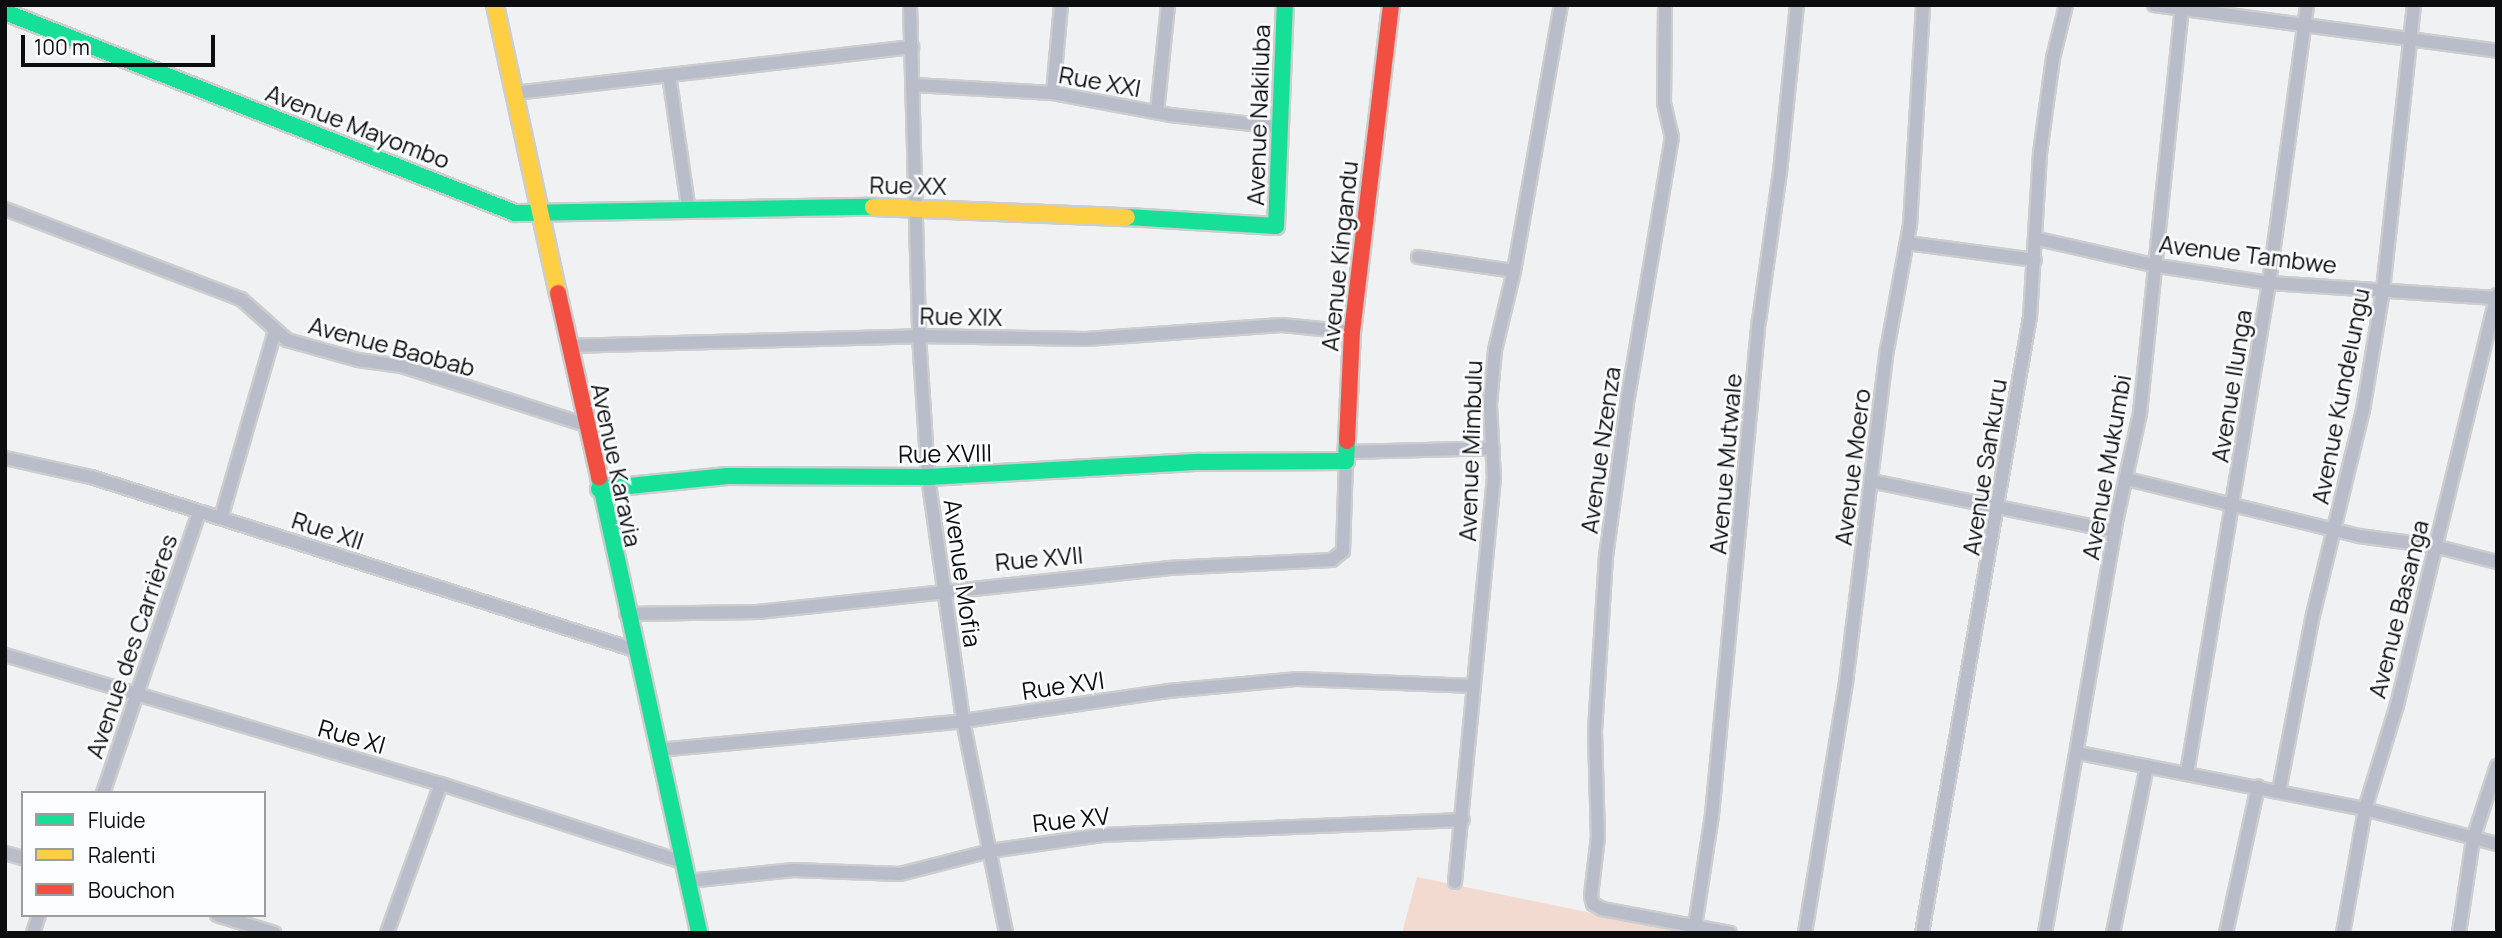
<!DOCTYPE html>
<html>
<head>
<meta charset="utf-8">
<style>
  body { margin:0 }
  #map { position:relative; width:2502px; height:938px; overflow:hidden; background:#f0f1f2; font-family:Manrope,sans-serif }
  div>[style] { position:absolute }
  .green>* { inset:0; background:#f3dad0 }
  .roads { filter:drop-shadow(2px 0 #cccdce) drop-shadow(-2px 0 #cccdce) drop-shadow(0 2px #cccdce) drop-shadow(0 -2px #cccdce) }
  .street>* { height:12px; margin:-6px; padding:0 6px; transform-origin:6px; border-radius:6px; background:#b9bcc9 }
  .fast>* { height:16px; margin:-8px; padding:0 8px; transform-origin:8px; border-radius:8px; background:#16e098 }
  .slow>* { height:16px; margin:-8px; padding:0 8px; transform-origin:8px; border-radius:8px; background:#ffcf43 }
  .jam>* { height:16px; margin:-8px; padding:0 8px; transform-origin:8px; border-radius:8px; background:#f24e42 }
  span { translate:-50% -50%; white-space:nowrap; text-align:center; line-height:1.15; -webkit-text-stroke:5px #fcfdff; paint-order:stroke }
  .street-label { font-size:24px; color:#0c0d0e }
  .frame { position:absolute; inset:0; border:7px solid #0c0d0e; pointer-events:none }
  .legend { position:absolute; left:21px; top:791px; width:245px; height:126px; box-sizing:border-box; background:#fcfdff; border:2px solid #9c9d9f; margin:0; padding:9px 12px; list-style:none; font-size:21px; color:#0c0d0e }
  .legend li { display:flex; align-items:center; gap:14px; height:35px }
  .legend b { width:35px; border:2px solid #9c9d9f }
  .scale { position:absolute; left:21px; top:35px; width:194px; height:32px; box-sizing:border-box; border:4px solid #0c0d0e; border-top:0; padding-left:9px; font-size:21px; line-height:24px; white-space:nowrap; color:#0c0d0e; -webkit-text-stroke:5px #fcfdff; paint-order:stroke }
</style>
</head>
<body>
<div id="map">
  <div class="green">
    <i style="clip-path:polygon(1417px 877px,1606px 916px,1693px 933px,1402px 933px)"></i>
  </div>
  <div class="roads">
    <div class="street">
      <i style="left:910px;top:5px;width:331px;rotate:88.4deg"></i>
      <i style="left:919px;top:336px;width:141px;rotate:86.3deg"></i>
      <i style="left:928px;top:477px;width:246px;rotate:81.8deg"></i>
      <i style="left:963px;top:721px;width:216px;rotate:78.5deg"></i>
      <i style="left:1665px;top:5px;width:98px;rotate:90.6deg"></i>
      <i style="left:1664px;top:103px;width:35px;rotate:77deg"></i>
      <i style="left:1672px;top:137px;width:263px;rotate:99.6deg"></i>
      <i style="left:1628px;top:396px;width:162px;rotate:97.8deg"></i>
      <i style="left:1606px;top:556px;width:176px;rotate:93.6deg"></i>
      <i style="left:1595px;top:732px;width:105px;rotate:88.4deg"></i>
      <i style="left:1598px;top:837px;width:59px;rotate:96.8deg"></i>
      <i style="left:1591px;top:896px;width:8px;rotate:76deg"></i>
      <i style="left:1593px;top:904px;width:10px;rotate:29deg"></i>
      <i style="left:1602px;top:909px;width:130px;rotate:10.6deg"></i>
      <i style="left:2154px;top:5px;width:346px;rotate:7.6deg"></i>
      <i style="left:669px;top:75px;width:131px;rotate:81.7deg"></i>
      <i style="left:914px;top:85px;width:139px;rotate:3.3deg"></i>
      <i style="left:1053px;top:93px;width:119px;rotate:10.6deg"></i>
      <i style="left:1170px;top:115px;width:110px;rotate:6.3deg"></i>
      <i style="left:514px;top:93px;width:401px;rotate:-6.6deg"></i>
      <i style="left:1053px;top:93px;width:88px;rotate:-84.8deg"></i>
      <i style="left:1157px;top:112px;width:108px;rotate:-84.1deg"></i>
      <i style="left:5px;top:209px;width:253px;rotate:20.9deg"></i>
      <i style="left:241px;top:299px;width:62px;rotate:41.7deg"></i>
      <i style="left:287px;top:340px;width:74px;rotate:15.7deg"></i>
      <i style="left:358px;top:360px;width:44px;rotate:7.8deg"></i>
      <i style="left:402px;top:366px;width:193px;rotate:17.8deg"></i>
      <i style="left:2038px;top:239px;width:123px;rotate:12.7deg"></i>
      <i style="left:2158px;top:266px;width:112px;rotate:8.7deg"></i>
      <i style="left:2269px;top:283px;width:228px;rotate:3.8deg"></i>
      <i style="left:1907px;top:243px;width:129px;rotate:7.6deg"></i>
      <i style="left:1418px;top:257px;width:97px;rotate:8.3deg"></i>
      <i style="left:568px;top:346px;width:351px;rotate:-1.6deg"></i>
      <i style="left:919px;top:336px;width:167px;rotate:1deg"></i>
      <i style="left:1086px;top:339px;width:196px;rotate:-4.1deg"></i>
      <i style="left:1282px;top:325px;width:70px;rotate:5.7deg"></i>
      <i style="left:1345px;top:452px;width:148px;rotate:-1.5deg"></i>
      <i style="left:5px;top:458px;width:88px;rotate:12.5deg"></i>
      <i style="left:91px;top:477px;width:571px;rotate:17.64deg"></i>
      <i style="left:2127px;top:479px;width:239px;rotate:13.8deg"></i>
      <i style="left:2359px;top:536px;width:76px;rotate:7.6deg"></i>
      <i style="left:2434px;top:546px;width:65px;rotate:14.3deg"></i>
      <i style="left:1871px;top:481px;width:249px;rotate:11.6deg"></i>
      <i style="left:221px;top:518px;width:195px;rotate:-73.9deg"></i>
      <i style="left:626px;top:614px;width:132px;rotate:-0.9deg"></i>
      <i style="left:758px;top:612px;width:412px;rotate:-6.1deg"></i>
      <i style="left:1168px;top:568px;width:164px;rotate:-2.8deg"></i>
      <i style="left:1332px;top:560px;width:14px;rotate:-39deg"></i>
      <i style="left:1343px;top:551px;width:90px;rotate:-88.1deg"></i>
      <i style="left:5px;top:655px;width:455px;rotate:16.5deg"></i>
      <i style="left:441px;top:784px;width:256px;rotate:17.9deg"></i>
      <i style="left:659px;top:750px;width:305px;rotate:-5.4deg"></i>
      <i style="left:963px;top:721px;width:207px;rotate:-8.3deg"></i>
      <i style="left:1168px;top:691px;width:131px;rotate:-5.3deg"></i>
      <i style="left:1298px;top:679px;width:175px;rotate:2.3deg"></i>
      <i style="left:2079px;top:753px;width:291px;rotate:11.1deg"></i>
      <i style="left:2365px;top:809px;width:137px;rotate:14.9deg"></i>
      <i style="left:2187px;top:773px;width:497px;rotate:-80.5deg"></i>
      <i style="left:2269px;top:283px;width:281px;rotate:-82.2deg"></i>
      <i style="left:2279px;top:791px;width:179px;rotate:-79.1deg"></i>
      <i style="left:2313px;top:615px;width:211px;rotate:-76.3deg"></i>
      <i style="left:2363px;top:410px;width:122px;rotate:-80.5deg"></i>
      <i style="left:2383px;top:290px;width:287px;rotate:-83.8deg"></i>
      <i style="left:103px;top:793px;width:296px;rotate:-71.1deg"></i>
      <i style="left:5px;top:853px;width:19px;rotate:16deg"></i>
      <i style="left:688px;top:881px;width:106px;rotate:-6deg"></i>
      <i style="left:793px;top:870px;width:107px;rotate:2.1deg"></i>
      <i style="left:900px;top:874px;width:93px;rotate:-14.3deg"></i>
      <i style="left:990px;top:851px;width:113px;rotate:-8.1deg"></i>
      <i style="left:1102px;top:835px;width:361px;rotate:-2.4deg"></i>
      <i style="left:1455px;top:882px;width:405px;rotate:-84.5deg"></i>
      <i style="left:1494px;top:479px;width:75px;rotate:-93.1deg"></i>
      <i style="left:1490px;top:404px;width:54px;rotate:-84.7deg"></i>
      <i style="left:1495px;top:350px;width:81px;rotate:-76.5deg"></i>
      <i style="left:1514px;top:271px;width:270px;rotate:-80deg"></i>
      <i style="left:217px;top:915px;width:60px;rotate:17.5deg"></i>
      <i style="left:1695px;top:926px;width:112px;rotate:-81.3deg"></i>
      <i style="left:1712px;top:815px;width:496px;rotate:-84.6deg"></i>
      <i style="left:1759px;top:321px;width:150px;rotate:-82deg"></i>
      <i style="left:1780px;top:172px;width:168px;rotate:-84.2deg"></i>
      <i style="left:33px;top:933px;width:19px;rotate:-72deg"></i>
      <i style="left:387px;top:933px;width:158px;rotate:-70.1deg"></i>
      <i style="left:1805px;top:933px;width:254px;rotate:-80.7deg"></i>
      <i style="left:1846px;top:682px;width:335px;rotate:-83deg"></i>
      <i style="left:1887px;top:350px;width:127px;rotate:-79.6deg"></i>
      <i style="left:1910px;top:225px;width:220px;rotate:-86.6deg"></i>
      <i style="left:1922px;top:933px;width:625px;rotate:-80.06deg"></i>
      <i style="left:2030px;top:317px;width:164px;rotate:-86.5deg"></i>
      <i style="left:2040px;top:153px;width:96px;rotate:-82.2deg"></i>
      <i style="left:2053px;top:58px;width:55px;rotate:-76.2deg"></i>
      <i style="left:2045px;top:933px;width:422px;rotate:-80.2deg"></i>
      <i style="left:2117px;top:517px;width:107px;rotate:-77.5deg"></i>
      <i style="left:2140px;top:413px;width:410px;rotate:-84.1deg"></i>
      <i style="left:2113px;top:933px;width:170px;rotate:-78.5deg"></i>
      <i style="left:2226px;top:933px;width:150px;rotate:-77.7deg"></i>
      <i style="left:2343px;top:933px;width:126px;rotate:-79.9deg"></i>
      <i style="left:2365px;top:809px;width:109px;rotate:-72.9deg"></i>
      <i style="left:2397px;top:705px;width:422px;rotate:-76.3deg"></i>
      <i style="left:2459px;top:933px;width:95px;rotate:-81.5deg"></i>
      <i style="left:2473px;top:839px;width:77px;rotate:-71.8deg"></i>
    </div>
    <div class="fast">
      <i style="left:5px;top:12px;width:548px;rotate:21.51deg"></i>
      <i style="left:515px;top:213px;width:358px;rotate:-1deg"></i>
      <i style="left:1127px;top:217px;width:149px;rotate:3.5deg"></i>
      <i style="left:1276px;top:226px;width:221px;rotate:-87.7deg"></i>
      <i style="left:599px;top:477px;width:467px;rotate:77.6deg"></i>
      <i style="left:599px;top:489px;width:129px;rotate:-5.8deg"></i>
      <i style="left:727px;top:476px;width:201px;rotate:0.3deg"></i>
      <i style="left:928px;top:477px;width:272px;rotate:-3.2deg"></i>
      <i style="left:1200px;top:462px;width:146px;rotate:-0.4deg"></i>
      <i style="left:1346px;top:461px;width:20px;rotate:-87deg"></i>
    </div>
    <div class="slow">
      <i style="left:495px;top:5px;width:295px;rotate:77.7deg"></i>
      <i style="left:873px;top:207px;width:254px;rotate:2.3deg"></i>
    </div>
    <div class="jam">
      <i style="left:558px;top:293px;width:189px;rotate:77.4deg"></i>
      <i style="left:1347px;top:441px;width:109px;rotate:-87.4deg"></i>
      <i style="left:1352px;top:332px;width:329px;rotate:-83.2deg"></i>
    </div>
  </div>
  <div class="street-label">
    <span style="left:1100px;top:81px;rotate:10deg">Rue XXI</span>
    <span style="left:1258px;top:115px;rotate:-88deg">Avenue Nakiluba</span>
    <span style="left:358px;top:126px;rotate:21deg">Avenue Mayombo</span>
    <span style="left:908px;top:185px;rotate:1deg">Rue XX</span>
    <span style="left:2248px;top:254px;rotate:7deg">Avenue Tambwe</span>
    <span style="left:1339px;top:256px;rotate:-84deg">Avenue Kingandu</span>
    <span style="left:961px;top:316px;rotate:1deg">Rue XIX</span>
    <span style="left:392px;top:346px;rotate:15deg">Avenue Baobab</span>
    <span style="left:2231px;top:386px;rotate:-81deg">Avenue Ilunga</span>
    <span style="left:2340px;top:396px;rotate:-79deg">Avenue Kundelungu</span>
    <span style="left:1600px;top:450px;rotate:-82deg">Avenue Nzenza</span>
    <span style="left:1470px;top:451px;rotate:-88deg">Avenue Mimbulu</span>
    <span style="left:945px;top:453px;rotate:-1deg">Rue XVIII</span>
    <span style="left:1725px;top:464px;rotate:-85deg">Avenue Mutwale</span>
    <span style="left:617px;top:465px;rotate:78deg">Avenue Karavia</span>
    <span style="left:1852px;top:467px;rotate:-83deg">Avenue Moero</span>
    <span style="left:1984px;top:467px;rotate:-81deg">Avenue Sankuru</span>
    <span style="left:2106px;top:467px;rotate:-80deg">Avenue Mukumbi</span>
    <span style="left:328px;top:530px;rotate:18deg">Rue XII</span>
    <span style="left:1039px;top:558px;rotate:-5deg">Rue XVII</span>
    <span style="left:963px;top:573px;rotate:82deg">Avenue Mofia</span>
    <span style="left:2398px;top:609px;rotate:-76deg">Avenue Basanga</span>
    <span style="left:131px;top:646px;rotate:-71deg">Avenue des Carrières</span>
    <span style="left:1063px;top:685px;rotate:-8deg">Rue XVI</span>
    <span style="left:352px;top:736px;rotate:16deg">Rue XI</span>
    <span style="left:1071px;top:819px;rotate:-6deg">Rue XV</span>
  </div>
  <div class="frame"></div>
  <ul class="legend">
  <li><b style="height:9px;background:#16e098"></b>Fluide</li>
  <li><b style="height:9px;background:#ffcf43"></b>Ralenti</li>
  <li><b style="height:9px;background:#f24e42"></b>Bouchon</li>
  </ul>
  <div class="scale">100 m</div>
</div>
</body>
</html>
